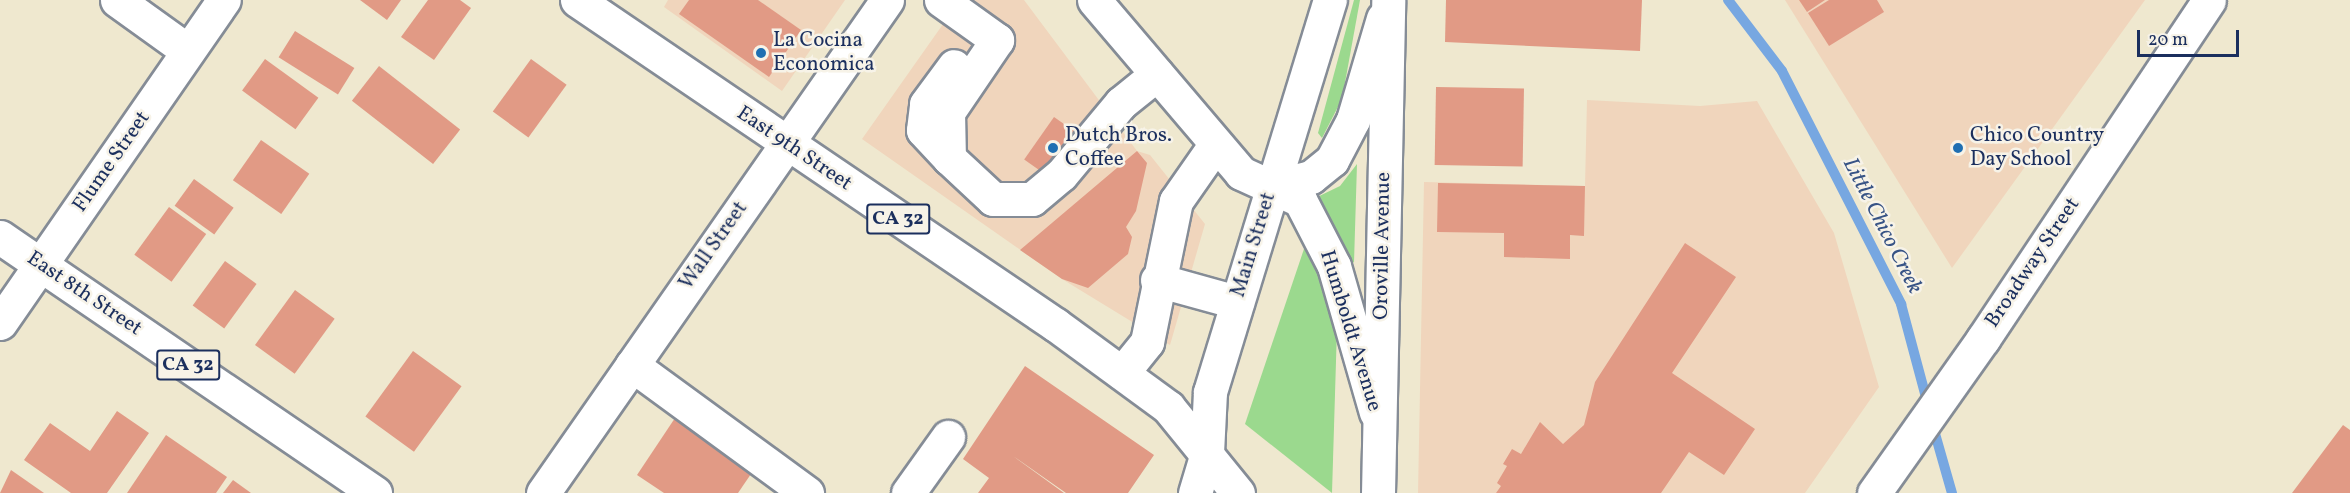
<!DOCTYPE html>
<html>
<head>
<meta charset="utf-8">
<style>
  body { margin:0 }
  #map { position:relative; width:2350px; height:493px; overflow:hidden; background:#efe8cf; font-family:Vollkorn,serif }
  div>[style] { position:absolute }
  .built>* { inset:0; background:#f0d5bc }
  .green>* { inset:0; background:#9bd98e }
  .stream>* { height:10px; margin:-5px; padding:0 5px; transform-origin:5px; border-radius:5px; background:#77a7e1 }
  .building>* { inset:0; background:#e19a85; transform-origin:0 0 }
  .roads { filter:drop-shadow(2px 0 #858c96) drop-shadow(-2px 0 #858c96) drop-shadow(0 2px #858c96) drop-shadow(0 -2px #858c96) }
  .minor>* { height:33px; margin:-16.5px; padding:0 16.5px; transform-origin:16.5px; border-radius:16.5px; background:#fff }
  .major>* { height:33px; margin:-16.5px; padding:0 16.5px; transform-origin:16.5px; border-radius:16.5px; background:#fff }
  .dots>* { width:16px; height:16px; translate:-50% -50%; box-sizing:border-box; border:3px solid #f7f3e8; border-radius:50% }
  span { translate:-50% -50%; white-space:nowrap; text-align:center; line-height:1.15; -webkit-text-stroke:5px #f7f3e8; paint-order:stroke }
  .shield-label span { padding:2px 4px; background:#f7f3e8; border:2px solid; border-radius:4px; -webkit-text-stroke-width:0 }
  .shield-label { font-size:20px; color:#1b2f5e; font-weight:700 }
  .poi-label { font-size:21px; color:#1b2f5e }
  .left { translate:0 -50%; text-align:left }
  .street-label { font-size:21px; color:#1b2f5e }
  .water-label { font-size:22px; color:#375385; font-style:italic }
  .scale { position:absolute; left:2137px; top:30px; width:102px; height:27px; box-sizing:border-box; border:3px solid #1b2f5e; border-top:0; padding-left:8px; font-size:18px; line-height:21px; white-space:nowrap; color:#1b2f5e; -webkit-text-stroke:4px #f7f3e8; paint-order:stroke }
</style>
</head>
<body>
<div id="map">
  <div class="built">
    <i style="clip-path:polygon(668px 0,845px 0,782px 91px,664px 7px)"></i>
    <i style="clip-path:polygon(960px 0,1024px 0,1137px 151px,1150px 155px,1205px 224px,1170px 345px,1062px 279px,862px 139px)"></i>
    <i style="clip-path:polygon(1785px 0,2145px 0,1952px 268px)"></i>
    <i style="clip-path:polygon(1587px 100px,1700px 106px,1757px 101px,1834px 233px,1879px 387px,1805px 493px,1418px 493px,1424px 182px,1585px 186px)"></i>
  </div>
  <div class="green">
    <i style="clip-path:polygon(1354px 0,1360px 0,1342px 99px,1322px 138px,1318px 133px)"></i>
    <i style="clip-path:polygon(1357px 164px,1354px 263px,1309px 201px,1340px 186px)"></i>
    <i style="clip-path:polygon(1307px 240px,1318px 260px,1337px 328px,1332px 493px,1245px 424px)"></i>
  </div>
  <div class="stream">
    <i style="left:1728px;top:0;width:89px;rotate:52.7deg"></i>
    <i style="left:1782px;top:71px;width:262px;rotate:62.9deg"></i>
    <i style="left:1901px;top:304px;width:105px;rotate:75deg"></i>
    <i style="left:1932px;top:423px;width:73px;rotate:74.1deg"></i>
  </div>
  <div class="building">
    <i style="clip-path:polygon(360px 0,401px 0,387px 20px)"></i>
    <i style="clip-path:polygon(428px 0,460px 0,471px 8px,434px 60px,401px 37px)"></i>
    <i style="clip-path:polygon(689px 0,758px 0,801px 30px,769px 77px,679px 14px)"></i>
    <i style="clip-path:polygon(1446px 0,1642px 0,1640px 51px,1445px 42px)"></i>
    <i style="clip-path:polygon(1799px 0,1825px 0,1807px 12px)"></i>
    <i style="clip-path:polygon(1829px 0,1877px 0,1884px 12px,1829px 46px,1808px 13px)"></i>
    <i style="left:295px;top:31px;width:70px;height:31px;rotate:32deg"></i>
    <i style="left:265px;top:59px;width:66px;height:39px;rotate:36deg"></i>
    <i style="left:531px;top:59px;width:44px;height:65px;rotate:36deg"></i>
    <i style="left:379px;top:66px;width:103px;height:44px;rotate:38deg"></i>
    <i style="left:1436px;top:87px;width:88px;height:78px;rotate:1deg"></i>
    <i style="left:1054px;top:117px;width:33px;height:52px;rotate:35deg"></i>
    <i style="left:261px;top:140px;width:59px;height:49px;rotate:35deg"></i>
    <i style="clip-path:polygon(1137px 151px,1147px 163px,1136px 211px,1126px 227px,1132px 237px,1128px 254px,1088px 288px,1062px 279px,1020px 250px)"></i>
    <i style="left:194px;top:179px;width:49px;height:33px;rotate:36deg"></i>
    <i style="clip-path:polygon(1438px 183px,1585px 186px,1584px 236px,1570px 235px,1570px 259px,1504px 257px,1504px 233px,1437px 232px)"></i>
    <i style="left:169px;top:207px;width:46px;height:59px;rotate:36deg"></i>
    <i style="clip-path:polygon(1685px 243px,1736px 277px,1672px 373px,1755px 429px,1724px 475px,1689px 452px,1661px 493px,1496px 493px,1501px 486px,1497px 483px,1507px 466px,1503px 464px,1512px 449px,1521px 454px,1540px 422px,1563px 444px,1584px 425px,1595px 382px)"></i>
    <i style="left:225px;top:261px;width:39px;height:55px;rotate:36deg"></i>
    <i style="left:295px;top:290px;width:49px;height:68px;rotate:36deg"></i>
    <i style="left:413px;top:351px;width:60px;height:81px;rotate:36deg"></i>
    <i style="clip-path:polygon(1025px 366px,1154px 455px,1128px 493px,1066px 493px,1013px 456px,1064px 493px,978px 493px,989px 478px,963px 459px)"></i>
    <i style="clip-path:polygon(117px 411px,149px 433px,107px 493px,71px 493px,24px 460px,50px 423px,90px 451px)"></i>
    <i style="clip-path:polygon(675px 418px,753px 471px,738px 493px,664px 493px,637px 475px)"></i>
    <i style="clip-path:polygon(2343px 425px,2350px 430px,2350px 493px,2292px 493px)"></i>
    <i style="clip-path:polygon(166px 435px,227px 477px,216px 493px,127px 493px)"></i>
    <i style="clip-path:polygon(11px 470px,44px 493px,0 493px)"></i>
    <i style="clip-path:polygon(233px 480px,251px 493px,223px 493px)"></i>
  </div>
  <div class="roads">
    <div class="minor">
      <i style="left:117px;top:0;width:87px;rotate:35.7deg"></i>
      <i style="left:941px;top:0;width:69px;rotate:35.5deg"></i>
      <i style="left:997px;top:40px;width:87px;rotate:124.2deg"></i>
      <i style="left:948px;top:112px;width:46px;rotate:88.8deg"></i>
      <i style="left:949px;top:158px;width:60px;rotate:43deg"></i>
      <i style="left:993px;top:199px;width:39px"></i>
      <i style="left:1032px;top:199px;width:38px;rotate:-40deg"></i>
      <i style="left:1061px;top:175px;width:94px;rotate:-50.2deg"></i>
      <i style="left:1121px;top:103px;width:46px;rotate:-38.9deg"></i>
      <i style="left:1094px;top:0;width:227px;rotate:49.6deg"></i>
      <i style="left:1241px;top:173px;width:65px;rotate:24.6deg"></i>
      <i style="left:1300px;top:200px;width:74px;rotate:62.7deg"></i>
      <i style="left:1334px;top:266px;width:152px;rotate:74deg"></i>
      <i style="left:949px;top:158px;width:38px;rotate:-133deg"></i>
      <i style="left:923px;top:130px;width:26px;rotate:-83deg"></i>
      <i style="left:926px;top:104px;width:47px;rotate:-53.6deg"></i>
      <i style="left:1271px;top:187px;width:41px;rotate:-14deg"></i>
      <i style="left:1311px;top:177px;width:27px;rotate:-39deg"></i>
      <i style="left:1332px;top:160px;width:45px;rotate:-62.3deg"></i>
      <i style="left:1353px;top:120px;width:106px;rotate:-73.6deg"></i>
      <i style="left:1157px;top:280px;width:83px;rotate:15.4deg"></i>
      <i style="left:0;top:323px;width:393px;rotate:-55.3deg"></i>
      <i style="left:632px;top:365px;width:217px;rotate:36.2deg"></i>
      <i style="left:1122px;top:373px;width:40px;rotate:-51deg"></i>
      <i style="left:1147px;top:342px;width:144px;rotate:-78.4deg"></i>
      <i style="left:1176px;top:201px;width:68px;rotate:-55.1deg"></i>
      <i style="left:543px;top:493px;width:601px;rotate:-55.09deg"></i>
      <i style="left:908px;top:493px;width:69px;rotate:-54.5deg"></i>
      <i style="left:1874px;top:493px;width:189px;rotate:-54.7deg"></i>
      <i style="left:1983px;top:339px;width:407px;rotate:-56.3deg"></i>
    </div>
    <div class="major">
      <i style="left:577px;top:0;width:579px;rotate:34.16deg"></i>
      <i style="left:1056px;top:325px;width:139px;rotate:36.2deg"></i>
      <i style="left:1168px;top:407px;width:111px;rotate:50.9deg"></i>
      <i style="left:0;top:237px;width:454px;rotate:34.3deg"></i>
      <i style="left:1195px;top:493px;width:42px;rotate:-73.3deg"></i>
      <i style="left:1207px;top:453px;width:61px;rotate:-87.2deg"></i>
      <i style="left:1210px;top:392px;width:410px;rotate:-73deg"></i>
      <i style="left:1378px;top:493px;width:493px;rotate:-88.8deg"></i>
    </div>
  </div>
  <div class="dots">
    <i style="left:761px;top:53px;background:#1f6fb2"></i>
    <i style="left:1053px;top:148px;background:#1f6fb2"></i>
    <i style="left:1958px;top:148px;background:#1f6fb2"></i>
  </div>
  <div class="shield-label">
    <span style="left:898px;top:219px">CA 32</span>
    <span style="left:188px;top:365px">CA 32</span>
  </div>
  <div class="poi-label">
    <span class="left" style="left:773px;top:53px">La Cocina<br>Economica</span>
    <span class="left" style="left:1065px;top:148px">Dutch Bros.<br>Coffee</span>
    <span class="left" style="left:1970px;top:148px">Chico Country<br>Day School</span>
  </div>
  <div class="street-label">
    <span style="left:794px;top:149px;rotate:34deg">East 9th Street</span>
    <span style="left:112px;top:162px;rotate:-55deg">Flume Street</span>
    <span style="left:1254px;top:245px;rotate:-73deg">Main Street</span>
    <span style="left:714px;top:246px;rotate:-55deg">Wall Street</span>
    <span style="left:1383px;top:246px;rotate:-89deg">Oroville Avenue</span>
    <span style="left:2033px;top:263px;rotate:-56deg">Broadway Street</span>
    <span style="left:84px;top:294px;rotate:34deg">East 8th Street</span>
    <span style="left:1350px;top:331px;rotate:73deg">Humboldt Avenue</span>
  </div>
  <div class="water-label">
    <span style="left:1882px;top:226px;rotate:63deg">Little Chico Creek</span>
  </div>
  <div class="scale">20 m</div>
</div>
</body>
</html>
